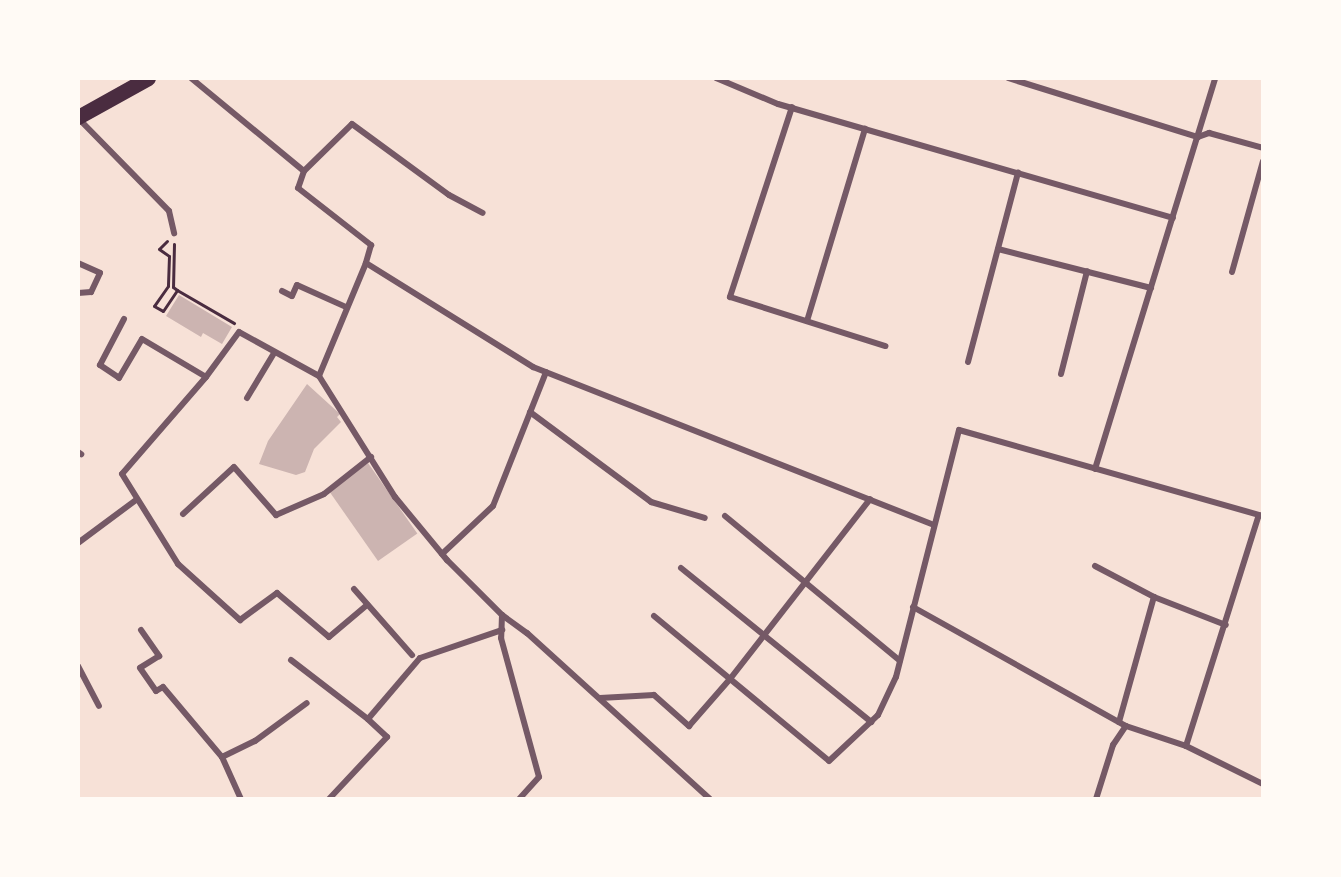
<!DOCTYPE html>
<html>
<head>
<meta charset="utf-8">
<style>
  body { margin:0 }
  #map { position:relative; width:1341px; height:877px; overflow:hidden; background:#f7e1d7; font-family:Roboto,sans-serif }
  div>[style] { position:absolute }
  .building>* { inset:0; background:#ccb4b1; transform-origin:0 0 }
  .path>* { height:3px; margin:-1.5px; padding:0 1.5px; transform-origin:1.5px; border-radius:1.5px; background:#4a2c40 }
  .minor>* { height:6px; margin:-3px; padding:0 3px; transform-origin:3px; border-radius:3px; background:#755966 }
  .primary>* { height:15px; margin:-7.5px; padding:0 7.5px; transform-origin:7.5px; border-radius:7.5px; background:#4a2c40 }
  span { translate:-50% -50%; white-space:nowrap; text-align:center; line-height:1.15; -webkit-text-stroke:5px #fffaf5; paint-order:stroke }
  .frame { position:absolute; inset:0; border:80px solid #fffaf5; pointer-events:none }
</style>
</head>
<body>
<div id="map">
  <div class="building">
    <i style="clip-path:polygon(179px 295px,232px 327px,222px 344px,203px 333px,201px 337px,166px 316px)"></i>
    <i style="clip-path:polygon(307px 384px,340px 414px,337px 417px,341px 422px,314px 449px,305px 472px,296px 475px,259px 464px,268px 441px)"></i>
    <i style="left:368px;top:463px;width:86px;height:48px;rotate:55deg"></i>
  </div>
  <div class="path">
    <i style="left:167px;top:241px;width:11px;rotate:135deg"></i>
    <i style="left:159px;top:249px;width:12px;rotate:35deg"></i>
    <i style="left:169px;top:256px;width:30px;rotate:92deg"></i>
    <i style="left:168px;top:286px;width:24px;rotate:125deg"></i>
    <i style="left:154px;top:306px;width:10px;rotate:29deg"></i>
    <i style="left:163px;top:311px;width:25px;rotate:-56deg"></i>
    <i style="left:177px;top:290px;width:66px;rotate:30.1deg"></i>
    <i style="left:174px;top:244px;width:43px;rotate:91.3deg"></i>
    <i style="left:173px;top:287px;width:5px;rotate:37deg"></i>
  </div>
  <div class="minor">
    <i style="left:191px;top:78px;width:146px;rotate:39.5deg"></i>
    <i style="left:304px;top:171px;width:18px;rotate:109deg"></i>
    <i style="left:298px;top:188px;width:93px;rotate:38deg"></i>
    <i style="left:371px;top:245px;width:19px;rotate:106deg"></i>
    <i style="left:366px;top:263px;width:197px;rotate:31.9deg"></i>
    <i style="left:533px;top:367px;width:431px;rotate:21.5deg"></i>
    <i style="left:716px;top:78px;width:67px;rotate:22.8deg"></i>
    <i style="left:778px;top:104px;width:411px;rotate:16.1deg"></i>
    <i style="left:1008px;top:78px;width:199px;rotate:17.3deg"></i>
    <i style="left:1198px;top:137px;width:12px;rotate:-20deg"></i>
    <i style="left:1209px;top:133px;width:56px;rotate:15.5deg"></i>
    <i style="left:792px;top:107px;width:200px;rotate:108.1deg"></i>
    <i style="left:730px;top:297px;width:163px;rotate:17.5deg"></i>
    <i style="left:78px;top:118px;width:130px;rotate:45.6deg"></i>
    <i style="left:169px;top:211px;width:23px;rotate:77deg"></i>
    <i style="left:304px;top:171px;width:67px;rotate:-44.4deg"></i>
    <i style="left:352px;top:124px;width:120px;rotate:36.2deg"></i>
    <i style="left:449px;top:195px;width:38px;rotate:28deg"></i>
    <i style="left:998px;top:249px;width:158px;rotate:14.3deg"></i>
    <i style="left:78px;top:263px;width:24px;rotate:24deg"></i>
    <i style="left:100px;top:273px;width:21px;rotate:115deg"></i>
    <i style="left:91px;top:292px;width:13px;rotate:176deg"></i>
    <i style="left:366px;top:263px;width:122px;rotate:112.6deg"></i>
    <i style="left:319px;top:376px;width:143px;rotate:57.9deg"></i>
    <i style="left:395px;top:497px;width:82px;rotate:50.5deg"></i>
    <i style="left:447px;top:560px;width:78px;rotate:45deg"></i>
    <i style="left:502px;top:615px;width:31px;rotate:36deg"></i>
    <i style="left:527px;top:633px;width:247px;rotate:42.2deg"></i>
    <i style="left:1232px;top:272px;width:115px;rotate:-74.4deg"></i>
    <i style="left:282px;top:291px;width:11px;rotate:27deg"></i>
    <i style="left:292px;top:296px;width:12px;rotate:-66deg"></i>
    <i style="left:297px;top:285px;width:54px;rotate:24.2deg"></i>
    <i style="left:124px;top:319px;width:52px;rotate:117.6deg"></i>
    <i style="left:100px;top:365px;width:23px;rotate:34deg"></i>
    <i style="left:119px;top:378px;width:45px;rotate:-59.5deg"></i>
    <i style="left:142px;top:339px;width:74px;rotate:30.7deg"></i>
    <i style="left:807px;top:321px;width:201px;rotate:-73.2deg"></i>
    <i style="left:968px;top:362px;width:196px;rotate:-75.2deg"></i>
    <i style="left:1061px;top:374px;width:106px;rotate:-75.8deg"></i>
    <i style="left:319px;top:376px;width:91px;rotate:-151.2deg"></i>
    <i style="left:239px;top:332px;width:56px;rotate:126.3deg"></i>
    <i style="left:206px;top:377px;width:128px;rotate:130.9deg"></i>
    <i style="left:122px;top:474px;width:106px;rotate:58.1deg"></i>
    <i style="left:178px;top:564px;width:84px;rotate:42.1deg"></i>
    <i style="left:240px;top:620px;width:46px;rotate:-36.1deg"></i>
    <i style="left:277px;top:593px;width:68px;rotate:40.2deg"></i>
    <i style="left:329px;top:637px;width:50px;rotate:-40.1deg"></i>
    <i style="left:247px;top:398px;width:52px;rotate:-59deg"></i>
    <i style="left:530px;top:412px;width:151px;rotate:36.6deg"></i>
    <i style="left:651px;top:502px;width:56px;rotate:16.5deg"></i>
    <i style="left:78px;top:452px;width:4px;rotate:34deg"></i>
    <i style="left:1095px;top:469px;width:409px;rotate:-72.9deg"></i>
    <i style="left:183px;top:514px;width:69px;rotate:-42.7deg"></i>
    <i style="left:234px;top:467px;width:64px;rotate:48.8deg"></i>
    <i style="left:276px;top:515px;width:52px;rotate:-23.6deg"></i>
    <i style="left:324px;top:494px;width:60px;rotate:-38.2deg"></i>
    <i style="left:725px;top:516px;width:227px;rotate:39.6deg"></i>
    <i style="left:78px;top:543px;width:72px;rotate:-36.6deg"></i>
    <i style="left:442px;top:554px;width:70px;rotate:-43.3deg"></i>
    <i style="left:493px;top:506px;width:144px;rotate:-68.4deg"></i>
    <i style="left:1095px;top:566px;width:67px;rotate:27.7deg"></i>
    <i style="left:1154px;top:597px;width:77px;rotate:21.3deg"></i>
    <i style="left:681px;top:568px;width:245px;rotate:39deg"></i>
    <i style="left:354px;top:589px;width:88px;rotate:48.7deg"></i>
    <i style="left:913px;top:607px;width:244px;rotate:29.2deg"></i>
    <i style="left:1126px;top:726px;width:63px;rotate:18.4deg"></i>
    <i style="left:1186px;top:746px;width:242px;rotate:-72.5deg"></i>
    <i style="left:502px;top:615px;width:23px;rotate:92deg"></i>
    <i style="left:501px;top:638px;width:144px;rotate:74.7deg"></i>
    <i style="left:539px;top:777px;width:30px;rotate:132deg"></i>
    <i style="left:654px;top:616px;width:227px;rotate:39.6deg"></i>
    <i style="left:829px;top:761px;width:67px;rotate:-43.2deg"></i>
    <i style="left:878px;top:715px;width:42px;rotate:-64.7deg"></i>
    <i style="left:896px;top:677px;width:255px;rotate:-75.7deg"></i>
    <i style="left:959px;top:430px;width:316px;rotate:15.8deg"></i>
    <i style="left:141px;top:630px;width:32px;rotate:55deg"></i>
    <i style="left:159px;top:656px;width:22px;rotate:148deg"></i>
    <i style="left:140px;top:668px;width:28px;rotate:55deg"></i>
    <i style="left:156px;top:691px;width:8px;rotate:-30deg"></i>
    <i style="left:163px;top:687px;width:92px;rotate:49.9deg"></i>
    <i style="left:222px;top:757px;width:46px;rotate:65.7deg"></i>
    <i style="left:291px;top:660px;width:97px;rotate:37.5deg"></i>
    <i style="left:78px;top:666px;width:45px;rotate:62.3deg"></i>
    <i style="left:600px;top:698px;width:54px;rotate:-3.2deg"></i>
    <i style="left:654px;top:695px;width:47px;rotate:41.5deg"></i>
    <i style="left:689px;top:726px;width:62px;rotate:-48.9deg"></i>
    <i style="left:730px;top:679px;width:228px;rotate:-52.1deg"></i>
    <i style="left:1119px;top:722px;width:130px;rotate:-74.4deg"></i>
    <i style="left:1186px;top:746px;width:86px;rotate:26.3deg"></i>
    <i style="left:222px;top:757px;width:37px;rotate:-26deg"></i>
    <i style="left:255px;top:741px;width:64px;rotate:-36.2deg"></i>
    <i style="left:329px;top:799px;width:85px;rotate:-46.9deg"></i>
    <i style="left:387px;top:737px;width:26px;rotate:-137deg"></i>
    <i style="left:368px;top:719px;width:80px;rotate:-49.6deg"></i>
    <i style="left:420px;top:658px;width:87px;rotate:-18.9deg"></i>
    <i style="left:1096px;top:799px;width:57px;rotate:-72.5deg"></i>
    <i style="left:1113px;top:745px;width:23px;rotate:-56deg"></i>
  </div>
  <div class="primary">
    <i style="left:78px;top:117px;width:80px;rotate:-29.1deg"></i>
  </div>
  <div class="frame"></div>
</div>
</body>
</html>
